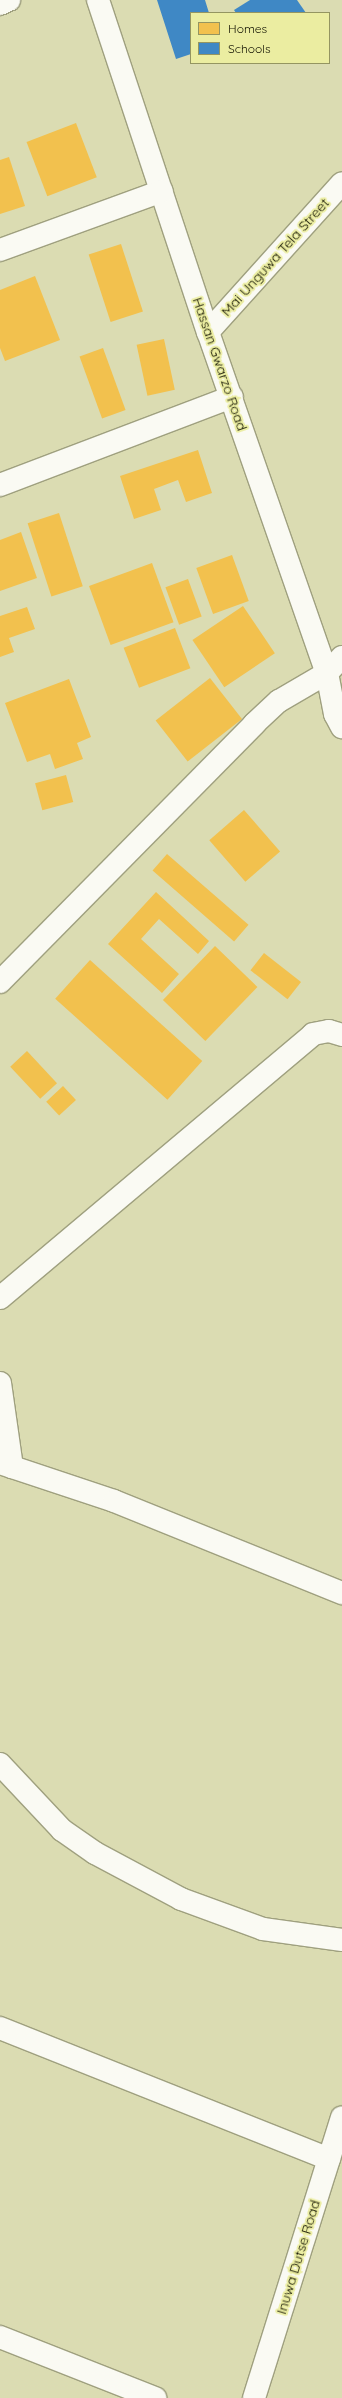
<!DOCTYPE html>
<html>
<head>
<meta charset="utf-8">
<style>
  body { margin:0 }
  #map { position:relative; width:342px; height:2398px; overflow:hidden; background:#dbdcb2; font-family:Quicksand,sans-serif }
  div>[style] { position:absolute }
  .homes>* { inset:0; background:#f2c14e; transform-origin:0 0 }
  .schools>* { inset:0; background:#3f88c5 }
  .roads { filter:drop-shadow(1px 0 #9fa07f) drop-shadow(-1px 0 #9fa07f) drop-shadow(0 1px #9fa07f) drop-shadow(0 -1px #9fa07f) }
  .minor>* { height:22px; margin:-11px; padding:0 11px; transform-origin:11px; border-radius:11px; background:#fafaf3 }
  span { translate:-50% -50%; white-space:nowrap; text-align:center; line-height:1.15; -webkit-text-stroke:4px #ebeda1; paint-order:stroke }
  .street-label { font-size:14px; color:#121200 }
  .legend { position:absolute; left:190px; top:12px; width:140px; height:52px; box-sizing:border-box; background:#ebeda1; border:1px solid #949561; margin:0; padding:5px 7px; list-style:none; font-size:12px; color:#121200 }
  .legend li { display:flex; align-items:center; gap:8px; height:20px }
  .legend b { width:20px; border:1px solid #949561 }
</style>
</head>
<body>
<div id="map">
  <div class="homes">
    <i style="left:76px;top:123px;width:58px;height:53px;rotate:69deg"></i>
    <i style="clip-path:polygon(9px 157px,25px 206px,0 214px,0 160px)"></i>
    <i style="left:121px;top:244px;width:71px;height:34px;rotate:72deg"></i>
    <i style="clip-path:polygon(35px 276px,60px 340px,5px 361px,0 348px,0 290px)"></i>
    <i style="left:164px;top:339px;width:52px;height:28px;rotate:78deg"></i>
    <i style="left:103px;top:348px;width:66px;height:25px;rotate:70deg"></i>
    <i style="clip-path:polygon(198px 450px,212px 493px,186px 502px,178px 480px,154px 489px,161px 510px,134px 519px,120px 476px)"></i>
    <i style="left:59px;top:513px;width:77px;height:33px;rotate:72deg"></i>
    <i style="clip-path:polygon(21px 532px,37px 578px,0 591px,0 540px)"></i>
    <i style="left:232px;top:555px;width:49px;height:38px;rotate:70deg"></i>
    <i style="left:152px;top:563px;width:63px;height:67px;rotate:70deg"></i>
    <i style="left:188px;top:579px;width:40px;height:24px;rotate:70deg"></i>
    <i style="left:243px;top:606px;width:57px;height:61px;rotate:56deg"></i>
    <i style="clip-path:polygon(27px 607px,35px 629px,9px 638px,14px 652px,0 657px,0 616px)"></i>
    <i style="left:175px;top:628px;width:43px;height:55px;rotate:69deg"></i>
    <i style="left:210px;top:678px;width:52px;height:69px;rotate:52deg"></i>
    <i style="clip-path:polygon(69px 679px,91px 737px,77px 743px,83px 759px,55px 769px,50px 754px,27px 762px,5px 703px)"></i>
    <i style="left:66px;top:775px;width:28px;height:32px;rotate:75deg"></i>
    <i style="left:244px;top:810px;width:55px;height:46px;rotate:49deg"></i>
    <i style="left:167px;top:854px;width:108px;height:22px;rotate:41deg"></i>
    <i style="clip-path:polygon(156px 892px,209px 941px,198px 954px,159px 919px,141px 939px,179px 974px,162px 993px,108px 944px)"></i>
    <i style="left:215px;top:946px;width:59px;height:75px;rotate:44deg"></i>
    <i style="left:264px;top:953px;width:47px;height:22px;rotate:38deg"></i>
    <i style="left:90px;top:960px;width:151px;height:52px;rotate:42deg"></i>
    <i style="left:27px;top:1051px;width:44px;height:23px;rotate:47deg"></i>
    <i style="left:63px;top:1086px;width:19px;height:23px;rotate:47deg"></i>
  </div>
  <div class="schools">
    <i style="clip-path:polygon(157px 0,205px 0,209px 13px,191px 13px,191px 54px,176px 59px)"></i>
    <i style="clip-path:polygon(250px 0,297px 0,306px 13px,236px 13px,234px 10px)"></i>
  </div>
  <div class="roads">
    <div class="minor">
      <i style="left:98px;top:0;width:350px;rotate:71.7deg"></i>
      <i style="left:208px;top:332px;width:361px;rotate:70.8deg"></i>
      <i style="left:327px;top:673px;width:42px;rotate:79deg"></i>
      <i style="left:335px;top:714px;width:15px;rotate:62deg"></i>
      <i style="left:0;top:4px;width:10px;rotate:-24deg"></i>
      <i style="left:0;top:250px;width:172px;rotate:-20deg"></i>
      <i style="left:208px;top:332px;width:200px;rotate:-48deg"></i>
      <i style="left:0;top:485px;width:248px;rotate:-20.8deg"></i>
      <i style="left:0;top:982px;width:362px;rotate:-45.4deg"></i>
      <i style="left:254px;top:724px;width:34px;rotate:-43deg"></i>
      <i style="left:279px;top:701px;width:56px;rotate:-30.3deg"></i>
      <i style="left:327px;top:673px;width:22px;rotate:-47deg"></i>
      <i style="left:0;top:1298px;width:409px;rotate:-40.1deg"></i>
      <i style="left:313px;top:1034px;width:16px;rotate:-11deg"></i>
      <i style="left:329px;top:1031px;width:14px;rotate:17deg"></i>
      <i style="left:0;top:1383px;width:85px;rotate:81.9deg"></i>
      <i style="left:0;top:1463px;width:120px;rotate:18.4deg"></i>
      <i style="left:114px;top:1501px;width:246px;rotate:22deg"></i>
      <i style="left:0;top:1764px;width:91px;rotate:46.8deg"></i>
      <i style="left:62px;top:1830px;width:40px;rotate:34.9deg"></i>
      <i style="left:95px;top:1853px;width:98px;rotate:28.1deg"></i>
      <i style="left:181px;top:1899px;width:87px;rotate:20.1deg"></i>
      <i style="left:263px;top:1929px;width:80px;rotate:7.9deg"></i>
      <i style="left:0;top:2028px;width:354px;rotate:21.7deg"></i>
      <i style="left:0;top:2337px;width:167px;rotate:21.5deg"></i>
      <i style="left:254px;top:2398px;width:294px;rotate:-72.6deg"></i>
    </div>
  </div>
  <div class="street-label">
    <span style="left:275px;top:257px;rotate:-48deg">Mai Unguwa Tela Street</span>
    <span style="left:220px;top:364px;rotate:71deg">Hassan Gwarzo Road</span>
    <span style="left:298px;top:2257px;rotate:-73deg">Inuwa Dutse Road</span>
  </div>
  <ul class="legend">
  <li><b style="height:11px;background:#f2c14e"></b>Homes</li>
  <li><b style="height:11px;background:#3f88c5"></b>Schools</li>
  </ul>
</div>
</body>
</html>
